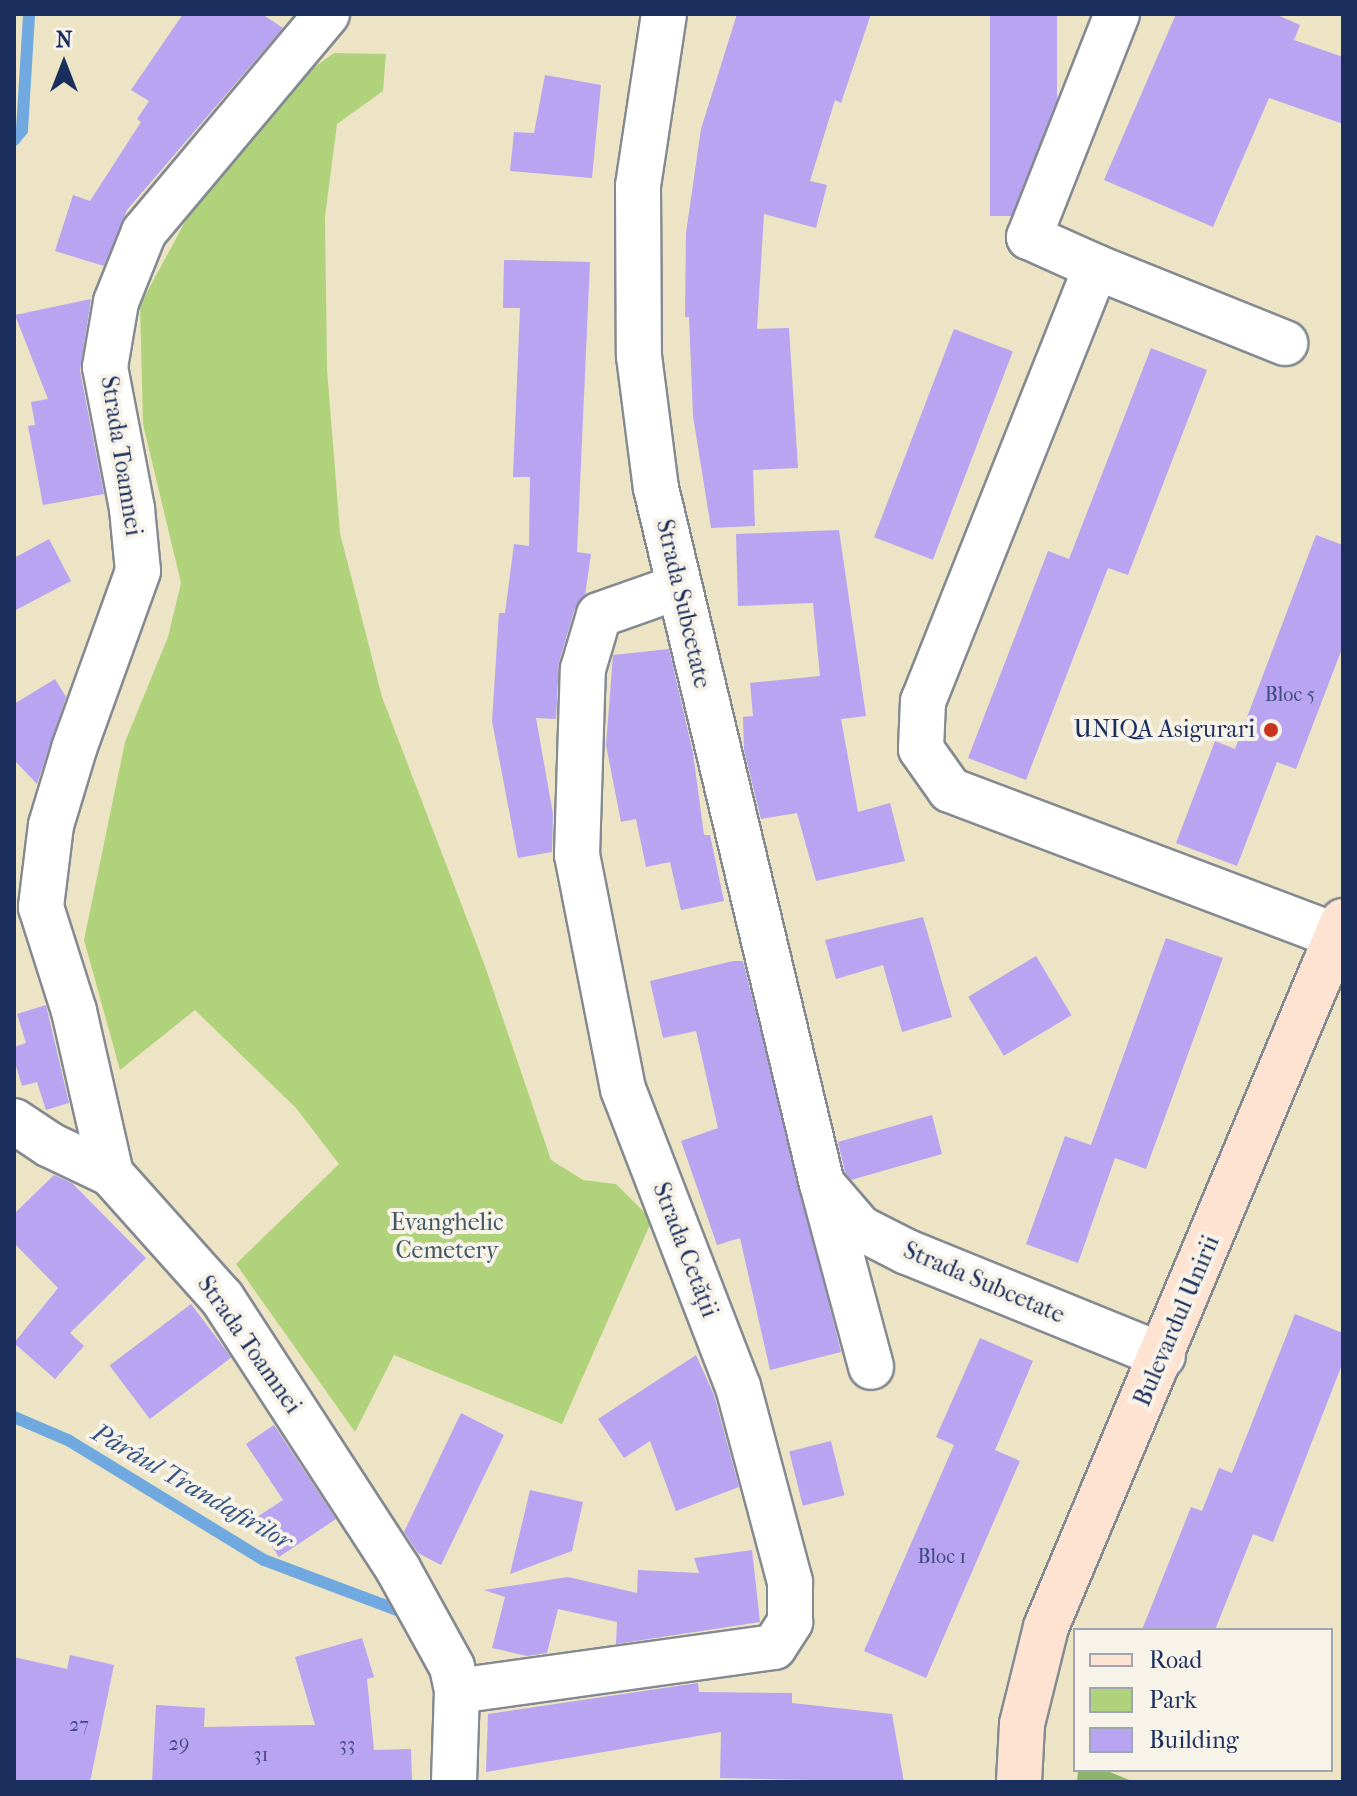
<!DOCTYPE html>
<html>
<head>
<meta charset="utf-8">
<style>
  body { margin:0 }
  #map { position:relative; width:1357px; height:1796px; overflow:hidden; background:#ece4c4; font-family:"IM FELL French Canon",serif }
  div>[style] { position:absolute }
  .green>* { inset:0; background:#b0d27a }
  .forest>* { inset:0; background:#8cb46a }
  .stream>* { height:12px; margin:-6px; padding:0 6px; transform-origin:6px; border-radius:6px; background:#6fa9df }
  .building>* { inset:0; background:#b8a4f1; transform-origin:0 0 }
  .roads { filter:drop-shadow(2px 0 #848a91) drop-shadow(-2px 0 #848a91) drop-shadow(0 2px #848a91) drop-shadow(0 -2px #848a91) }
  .minor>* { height:44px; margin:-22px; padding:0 22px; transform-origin:22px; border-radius:22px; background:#fff }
  .secondary>* { height:44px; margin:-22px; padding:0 22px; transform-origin:22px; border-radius:22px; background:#fee3d2 }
  .dots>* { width:22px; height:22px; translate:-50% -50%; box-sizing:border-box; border:4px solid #f7f3e8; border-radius:50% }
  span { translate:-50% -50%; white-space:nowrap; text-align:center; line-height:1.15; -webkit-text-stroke:8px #f7f3e8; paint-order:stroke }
  .number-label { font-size:20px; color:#424c83 }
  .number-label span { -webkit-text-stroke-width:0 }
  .street-label { font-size:24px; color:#1b2f5e }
  .poi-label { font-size:24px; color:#1b2f5e }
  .right { translate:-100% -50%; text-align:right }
  .park-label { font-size:24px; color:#405865 }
  .water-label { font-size:26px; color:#345485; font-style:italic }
  .frame { position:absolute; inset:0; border:16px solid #1b2f5e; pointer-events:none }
  .legend { position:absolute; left:1073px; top:1628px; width:260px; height:144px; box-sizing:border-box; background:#f7f3e8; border:2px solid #9fa5b1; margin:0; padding:10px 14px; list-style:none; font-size:24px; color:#1b2f5e }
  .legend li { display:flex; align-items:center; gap:16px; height:40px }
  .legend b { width:40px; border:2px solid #9fa5b1 }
  .north { position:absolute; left:24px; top:24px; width:80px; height:80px; -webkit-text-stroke:6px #f7f3e8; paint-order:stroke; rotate:0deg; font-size:22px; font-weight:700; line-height:32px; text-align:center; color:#1b2f5e }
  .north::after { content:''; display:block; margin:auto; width:28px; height:36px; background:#1b2f5e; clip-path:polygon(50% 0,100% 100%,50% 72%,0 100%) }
</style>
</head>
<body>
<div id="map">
  <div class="green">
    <i style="clip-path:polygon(334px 53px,386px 54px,383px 91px,337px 124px,325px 217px,327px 369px,340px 533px,382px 697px,485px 966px,551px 1160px,583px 1180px,616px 1184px,652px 1220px,562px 1424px,394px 1355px,355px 1432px,236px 1264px,339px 1164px,296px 1108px,195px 1010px,120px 1070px,84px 940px,125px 742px,168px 637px,181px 583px,143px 424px,140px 305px,198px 198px,295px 81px)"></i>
  </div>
  <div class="forest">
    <i style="clip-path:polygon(1078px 1770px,1105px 1770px,1134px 1782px,1077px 1782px)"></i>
  </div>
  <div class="stream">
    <i style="left:14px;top:140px;width:13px;rotate:-51deg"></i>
    <i style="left:22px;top:130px;width:116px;rotate:-86.5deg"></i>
    <i style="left:14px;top:1417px;width:59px;rotate:23.1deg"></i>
    <i style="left:68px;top:1440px;width:230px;rotate:31.5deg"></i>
    <i style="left:264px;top:1560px;width:156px;rotate:20.6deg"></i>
  </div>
  <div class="building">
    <i style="clip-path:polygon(183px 14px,262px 14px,283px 28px,127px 210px,104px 266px,55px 251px,73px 195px,90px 201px,141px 122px,137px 119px,149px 101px,131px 90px)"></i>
    <i style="clip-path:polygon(737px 14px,871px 14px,841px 103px,835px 100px,810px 181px,827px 185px,816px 228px,764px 214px,757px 329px,789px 328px,798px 468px,753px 470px,755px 526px,711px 528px,693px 416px,689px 317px,685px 317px,686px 233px,701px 129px)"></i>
    <i style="left:990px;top:14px;width:67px;height:202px"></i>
    <i style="clip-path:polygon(1176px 14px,1275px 14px,1300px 25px,1294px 40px,1343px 57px,1343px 124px,1269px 98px,1213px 227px,1104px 180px)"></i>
    <i style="clip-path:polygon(545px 75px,601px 85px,592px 178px,510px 171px,514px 132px,534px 133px)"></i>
    <i style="clip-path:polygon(504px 260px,590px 262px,577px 552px,591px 554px,585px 595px,575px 608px,559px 662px,556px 719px,536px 718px,553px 814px,552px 852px,518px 858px,492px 721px,499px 613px,505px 613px,514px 544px,529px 546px,530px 477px,513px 477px,520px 308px,503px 308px)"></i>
    <i style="clip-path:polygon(91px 299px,80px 371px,104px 494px,43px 505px,28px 426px,35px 425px,31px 402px,48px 399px,15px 315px)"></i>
    <i style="left:954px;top:329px;width:63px;height:223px;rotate:21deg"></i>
    <i style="clip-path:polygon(1151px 348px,1207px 370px,1128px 575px,1108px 568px,1026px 780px,968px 758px,1048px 551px,1069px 559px)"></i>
    <i style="clip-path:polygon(839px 530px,866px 716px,841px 719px,858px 812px,890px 803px,905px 861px,816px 881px,797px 813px,761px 819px,744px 750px,743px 717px,753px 716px,750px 683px,820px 676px,813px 603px,738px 606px,736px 534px)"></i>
    <i style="clip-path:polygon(1316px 535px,1343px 545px,1343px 646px,1296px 769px,1277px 762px,1237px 866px,1176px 843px,1215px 741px,1235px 749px)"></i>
    <i style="clip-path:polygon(49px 539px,71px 581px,14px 611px,14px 558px)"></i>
    <i style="clip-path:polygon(669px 649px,693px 753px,704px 835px,710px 835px,724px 901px,681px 910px,670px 862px,646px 867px,636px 819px,621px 822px,606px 745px,613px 655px)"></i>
    <i style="clip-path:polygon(55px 679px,66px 697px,37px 784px,14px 760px,14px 704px)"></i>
    <i style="clip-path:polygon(923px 917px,952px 1017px,902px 1032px,883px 965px,836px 979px,825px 940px)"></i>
    <i style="clip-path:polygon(1166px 938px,1223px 958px,1146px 1169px,1115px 1158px,1078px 1263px,1026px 1244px,1065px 1136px,1091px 1145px)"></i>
    <i style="left:1036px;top:956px;width:69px;height:79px;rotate:59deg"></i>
    <i style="clip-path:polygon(733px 961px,743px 961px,841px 1352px,770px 1370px,740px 1238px,717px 1245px,681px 1141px,718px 1128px,696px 1031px,663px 1038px,650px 981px)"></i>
    <i style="clip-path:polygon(46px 1005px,69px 1103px,46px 1110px,37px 1082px,22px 1086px,14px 1059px,14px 1047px,26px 1043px,17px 1014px)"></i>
    <i style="clip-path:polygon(932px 1115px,942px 1154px,851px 1180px,845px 1172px,838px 1142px)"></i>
    <i style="clip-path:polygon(54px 1175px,72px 1183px,146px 1258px,70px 1333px,84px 1346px,55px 1379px,14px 1343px,58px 1288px,14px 1243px,14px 1214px)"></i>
    <i style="left:191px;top:1304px;width:67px;height:102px;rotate:53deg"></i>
    <i style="clip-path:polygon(1295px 1314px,1343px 1333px,1343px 1362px,1273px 1542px,1253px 1534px,1215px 1630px,1142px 1630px,1191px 1507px,1202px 1511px,1219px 1468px,1232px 1473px)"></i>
    <i style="clip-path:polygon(980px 1338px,1033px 1361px,995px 1450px,1020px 1461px,926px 1678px,864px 1651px,954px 1445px,936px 1437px)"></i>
    <i style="clip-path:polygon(696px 1355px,714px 1395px,739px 1487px,676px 1511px,650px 1441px,624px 1458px,598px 1419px)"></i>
    <i style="clip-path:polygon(461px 1413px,504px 1435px,441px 1565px,418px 1553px,404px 1532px)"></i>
    <i style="clip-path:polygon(274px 1425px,336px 1519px,279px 1557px,254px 1519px,283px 1500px,246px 1444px)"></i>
    <i style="left:831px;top:1441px;width:56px;height:43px;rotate:76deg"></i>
    <i style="clip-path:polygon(530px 1490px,583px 1502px,572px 1551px,510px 1574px)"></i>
    <i style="clip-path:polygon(752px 1550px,760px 1622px,616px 1644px,617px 1622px,558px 1609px,547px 1653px,527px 1656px,492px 1648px,505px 1597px,484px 1590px,568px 1577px,637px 1593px,638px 1570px,699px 1573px,694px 1558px)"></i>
    <i style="clip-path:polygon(362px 1638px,374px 1677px,367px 1679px,374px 1750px,411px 1749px,412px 1782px,152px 1782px,156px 1705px,205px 1708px,204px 1727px,315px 1725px,295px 1657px)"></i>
    <i style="clip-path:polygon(70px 1655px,114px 1665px,90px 1782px,14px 1782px,14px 1657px,67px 1669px)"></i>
    <i style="clip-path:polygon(698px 1683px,699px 1692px,792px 1693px,792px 1703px,892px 1714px,904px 1782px,720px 1778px,721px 1732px,486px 1772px,488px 1714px)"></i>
  </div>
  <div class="roads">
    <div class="minor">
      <i style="left:327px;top:14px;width:285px;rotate:130deg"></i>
      <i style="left:144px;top:232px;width:75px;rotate:111.8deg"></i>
      <i style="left:116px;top:302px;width:66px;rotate:99.6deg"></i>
      <i style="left:105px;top:367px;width:145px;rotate:79.2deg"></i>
      <i style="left:132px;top:509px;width:62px;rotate:84.5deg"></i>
      <i style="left:138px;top:571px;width:189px;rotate:109.8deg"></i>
      <i style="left:74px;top:749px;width:79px;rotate:106.8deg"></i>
      <i style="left:51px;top:825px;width:83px;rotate:97deg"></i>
      <i style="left:41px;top:907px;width:109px;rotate:72.4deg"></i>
      <i style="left:74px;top:1011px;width:167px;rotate:77.2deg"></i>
      <i style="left:111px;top:1174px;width:166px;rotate:48.2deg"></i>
      <i style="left:222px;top:1298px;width:323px;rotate:57deg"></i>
      <i style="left:398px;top:1569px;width:112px;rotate:61.1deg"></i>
      <i style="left:452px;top:1667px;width:25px;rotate:78deg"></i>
      <i style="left:457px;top:1691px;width:91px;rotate:91.9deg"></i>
      <i style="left:664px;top:14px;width:174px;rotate:98.6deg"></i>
      <i style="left:638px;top:186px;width:170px;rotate:89.7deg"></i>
      <i style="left:639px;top:356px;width:133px;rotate:82.7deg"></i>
      <i style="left:656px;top:488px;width:716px;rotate:76.59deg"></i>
      <i style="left:822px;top:1184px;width:58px;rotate:49.2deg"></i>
      <i style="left:860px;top:1228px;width:53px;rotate:27.1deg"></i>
      <i style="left:907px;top:1252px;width:276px;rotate:22.1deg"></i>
      <i style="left:1117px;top:14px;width:240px;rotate:111.5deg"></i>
      <i style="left:1029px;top:237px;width:73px;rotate:24.1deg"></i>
      <i style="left:1096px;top:267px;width:467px;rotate:111.7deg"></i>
      <i style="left:923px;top:701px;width:48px;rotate:92.4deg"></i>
      <i style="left:921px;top:749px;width:50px;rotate:54.7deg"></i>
      <i style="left:950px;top:790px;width:414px;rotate:20.7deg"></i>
      <i style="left:1096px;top:267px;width:204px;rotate:21.9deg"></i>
      <i style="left:14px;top:1121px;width:43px;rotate:33.7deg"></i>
      <i style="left:50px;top:1145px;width:68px;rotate:25.4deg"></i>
      <i style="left:824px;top:1191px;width:182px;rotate:75deg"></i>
      <i style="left:457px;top:1691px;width:320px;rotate:-7.9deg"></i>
      <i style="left:774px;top:1647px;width:30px;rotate:-57deg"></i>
      <i style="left:790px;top:1622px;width:40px;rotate:-90deg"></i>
      <i style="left:790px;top:1582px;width:202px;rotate:-104.9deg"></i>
      <i style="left:738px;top:1387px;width:319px;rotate:-111.1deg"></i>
      <i style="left:623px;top:1089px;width:238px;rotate:-101.1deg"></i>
      <i style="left:577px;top:855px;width:186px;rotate:-88.2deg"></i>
      <i style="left:583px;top:669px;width:56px;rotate:-73.5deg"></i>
      <i style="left:599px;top:615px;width:84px;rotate:-19.5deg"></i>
    </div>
    <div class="secondary">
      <i style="left:1019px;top:1782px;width:58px;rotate:-87deg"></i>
      <i style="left:1022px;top:1724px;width:100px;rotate:-76.1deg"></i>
      <i style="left:1046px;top:1627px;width:766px;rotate:-67.18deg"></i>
    </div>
  </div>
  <div class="dots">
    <i style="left:1271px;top:730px;background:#c8321e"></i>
  </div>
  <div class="number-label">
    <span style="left:1290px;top:694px">Bloc 5</span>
    <span style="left:942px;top:1556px">Bloc 1</span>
    <span style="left:79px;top:1724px">27</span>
    <span style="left:179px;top:1743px">29</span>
    <span style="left:347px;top:1744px">33</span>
    <span style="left:261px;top:1754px">31</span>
  </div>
  <div class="street-label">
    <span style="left:121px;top:456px;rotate:81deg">Strada Toamnei</span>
    <span style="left:683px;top:604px;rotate:77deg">Strada Subcetate</span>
    <span style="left:685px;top:1250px;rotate:69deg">Strada Cetății</span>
    <span style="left:984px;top:1283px;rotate:23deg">Strada Subcetate</span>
    <span style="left:1177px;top:1321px;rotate:-67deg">Bulevardul Unirii</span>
    <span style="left:249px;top:1345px;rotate:55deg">Strada Toamnei</span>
  </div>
  <div class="poi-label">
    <span class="right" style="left:1255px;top:730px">UNIQA Asigurari</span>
  </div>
  <div class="park-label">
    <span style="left:447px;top:1237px">Evanghelic<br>Cemetery</span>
  </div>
  <div class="water-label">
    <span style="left:192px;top:1487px;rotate:30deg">Pârâul Trandafirilor</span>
  </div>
  <div class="frame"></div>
  <ul class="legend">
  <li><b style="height:10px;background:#fee3d2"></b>Road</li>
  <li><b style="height:22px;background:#b0d27a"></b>Park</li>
  <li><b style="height:22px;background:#b8a4f1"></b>Building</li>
  </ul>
  <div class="north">N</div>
</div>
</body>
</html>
